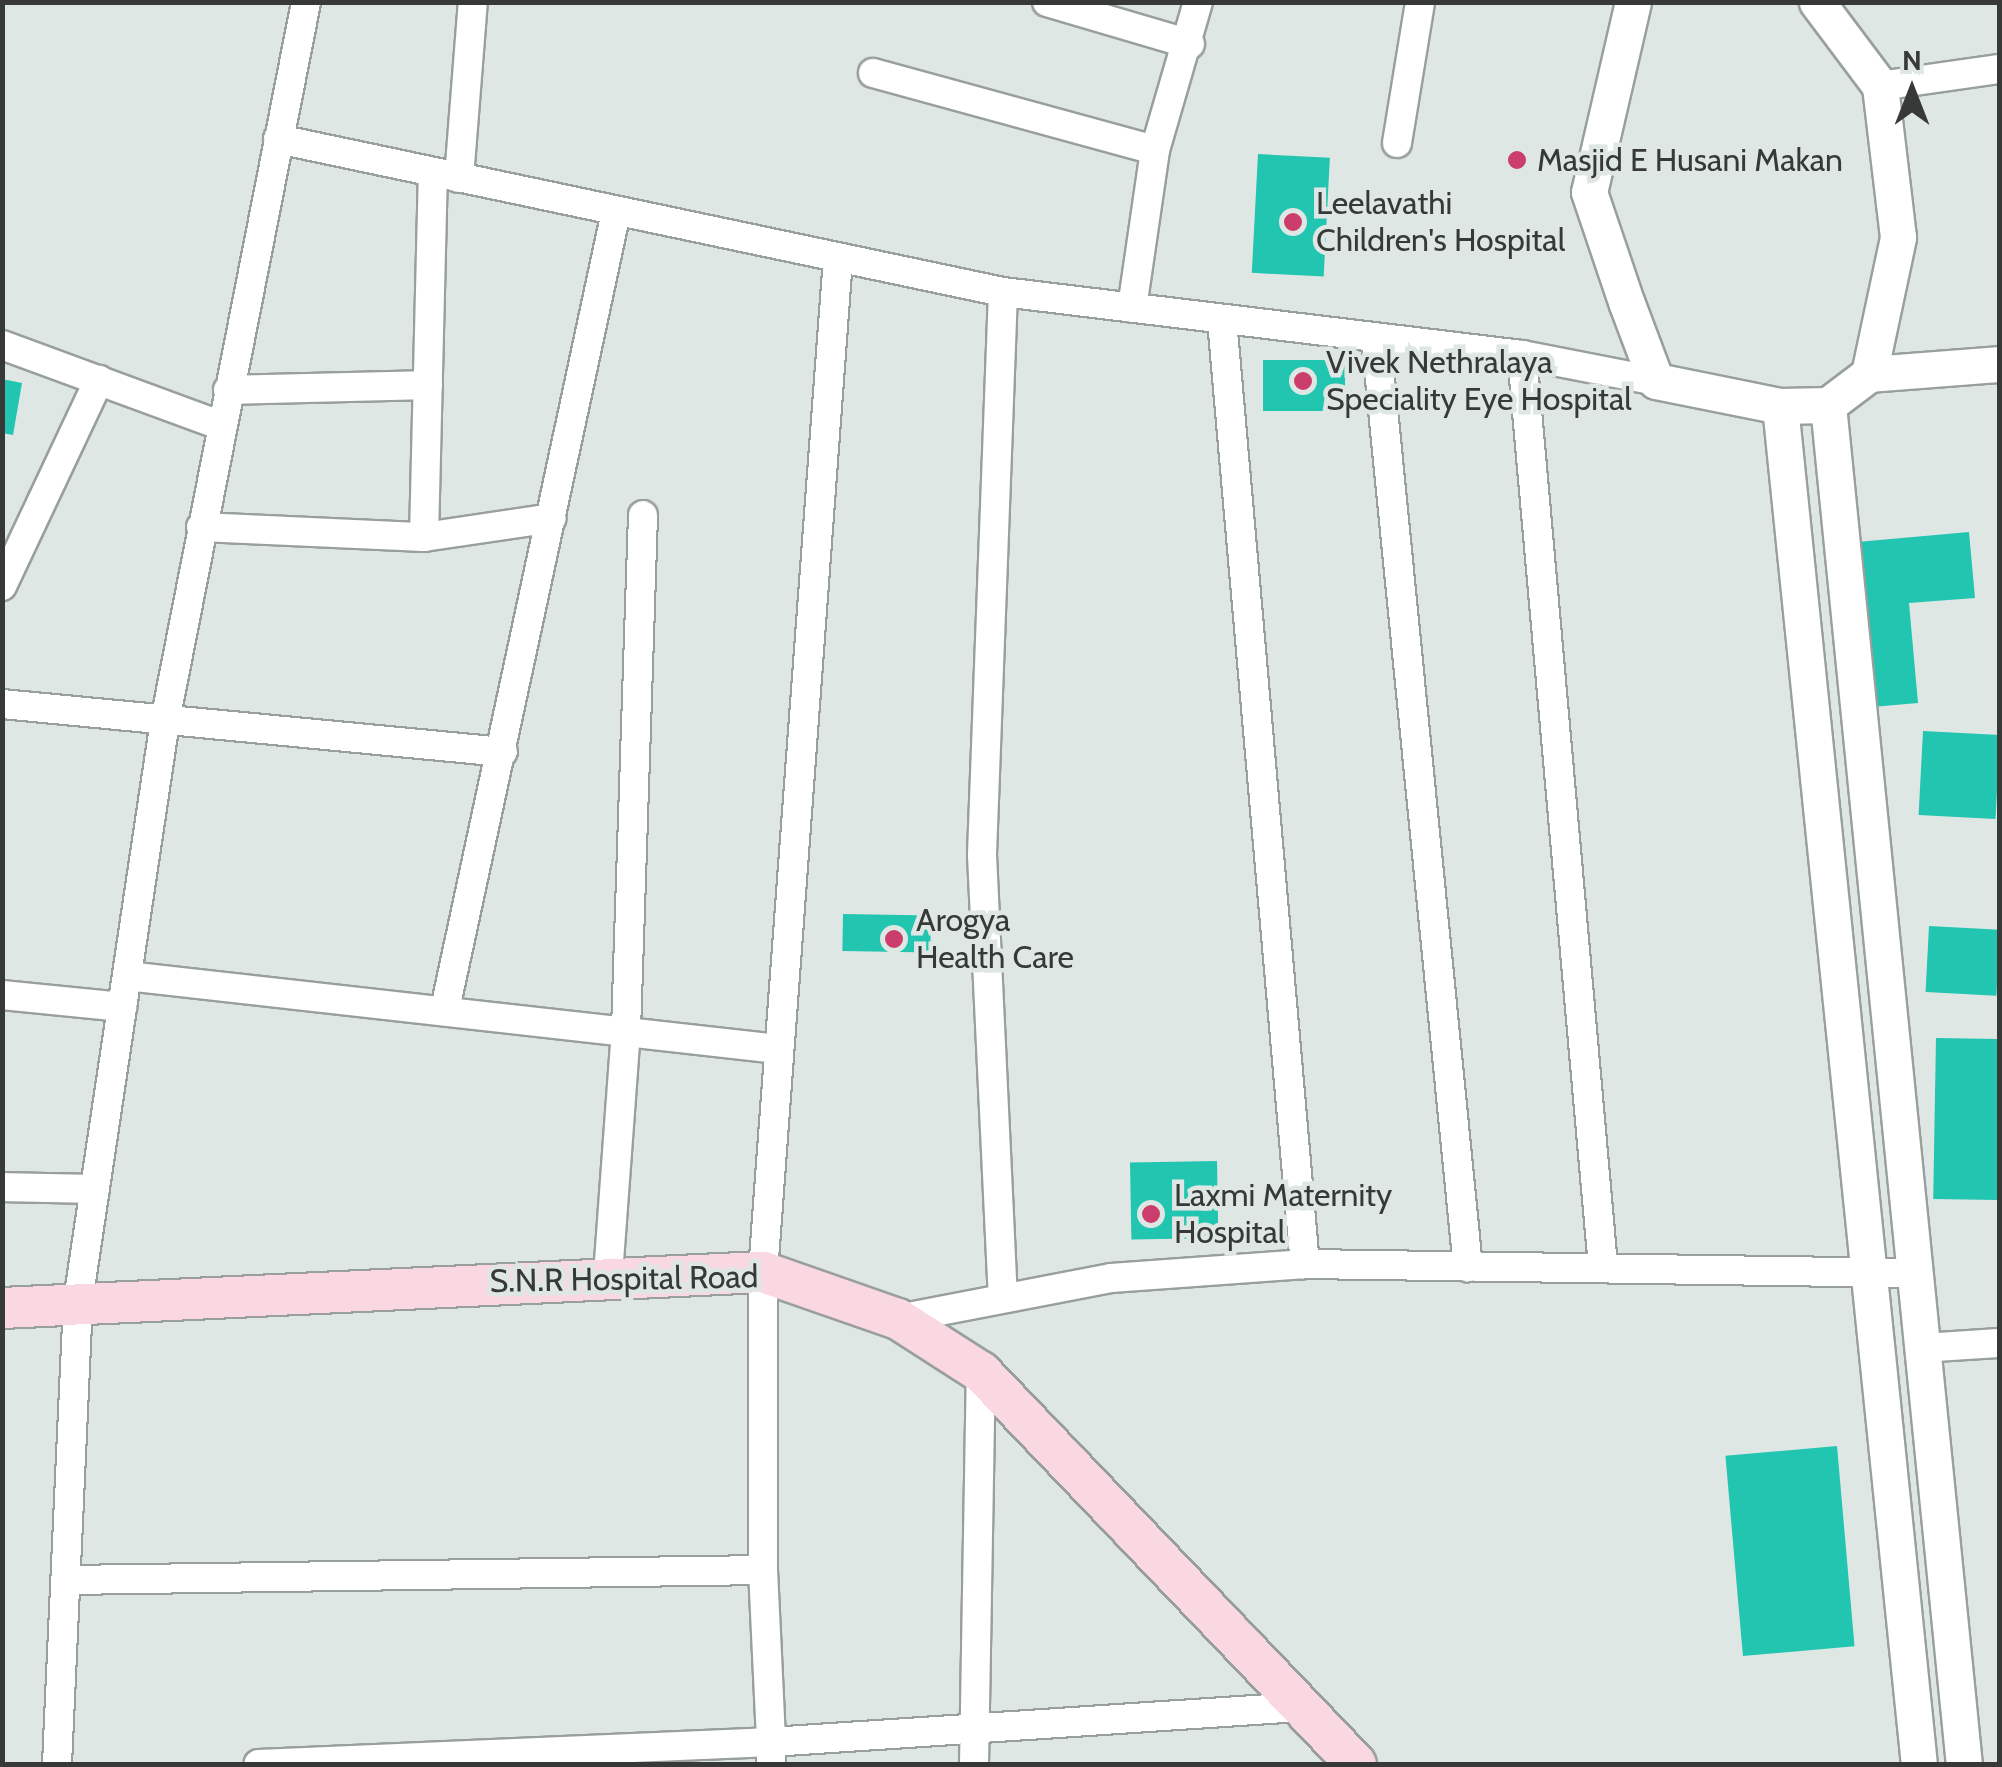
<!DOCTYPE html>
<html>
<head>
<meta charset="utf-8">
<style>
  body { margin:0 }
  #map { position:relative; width:2002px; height:1767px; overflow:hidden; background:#dfe7e5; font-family:Cabin,sans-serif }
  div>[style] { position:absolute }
  .building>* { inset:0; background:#22c5b0; transform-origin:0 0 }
  .roads { filter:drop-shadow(2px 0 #989f9d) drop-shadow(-2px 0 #989f9d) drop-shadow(0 2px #989f9d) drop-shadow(0 -2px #989f9d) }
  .minor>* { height:28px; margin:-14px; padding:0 14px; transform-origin:14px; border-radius:14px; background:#fff }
  .tertiary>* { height:35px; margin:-17.5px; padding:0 17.5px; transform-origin:17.5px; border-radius:17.5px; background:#fff }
  .secondary>* { height:40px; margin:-20px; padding:0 20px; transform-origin:20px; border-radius:20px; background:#fad8e1 }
  .dots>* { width:28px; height:28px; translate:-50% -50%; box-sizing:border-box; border:5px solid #dfe7e5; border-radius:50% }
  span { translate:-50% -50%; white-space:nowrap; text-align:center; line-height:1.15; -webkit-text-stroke:9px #dfe7e5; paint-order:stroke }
  .poi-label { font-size:32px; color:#363938 }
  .left { translate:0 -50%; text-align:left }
  .street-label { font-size:32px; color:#363938 }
  .frame { position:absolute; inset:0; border:5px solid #363938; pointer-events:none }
  .north { position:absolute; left:1862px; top:40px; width:100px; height:100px; -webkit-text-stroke:8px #dfe7e5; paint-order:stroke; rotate:0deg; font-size:28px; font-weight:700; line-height:40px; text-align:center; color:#363938 }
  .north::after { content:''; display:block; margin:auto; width:35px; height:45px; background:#363938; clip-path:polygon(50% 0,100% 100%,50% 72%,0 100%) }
</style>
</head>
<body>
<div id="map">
  <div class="building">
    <i style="left:1258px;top:154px;width:72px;height:119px;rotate:3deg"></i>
    <i style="left:1263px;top:360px;width:82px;height:51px"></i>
    <i style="clip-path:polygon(2px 379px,22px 383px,13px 435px,2px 433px)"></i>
    <i style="clip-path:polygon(1969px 532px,1975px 598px,1909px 603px,1918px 703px,1872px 707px,1857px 542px)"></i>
    <i style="left:1923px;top:731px;width:77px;height:84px;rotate:3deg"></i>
    <i style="left:843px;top:914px;width:88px;height:37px;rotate:1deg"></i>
    <i style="left:1929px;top:926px;width:71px;height:66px;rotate:3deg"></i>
    <i style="left:1936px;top:1038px;width:64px;height:161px;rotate:1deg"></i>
    <i style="left:1217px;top:1161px;width:77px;height:87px;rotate:89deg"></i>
    <i style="left:1837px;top:1446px;width:201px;height:112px;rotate:85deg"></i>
  </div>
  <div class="roads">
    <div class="minor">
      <i style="left:1047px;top:2px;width:149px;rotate:16.4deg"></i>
      <i style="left:873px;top:73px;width:292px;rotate:15.3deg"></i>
      <i style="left:1880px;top:86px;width:121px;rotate:-8.1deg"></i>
      <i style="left:278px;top:139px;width:741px;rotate:11.92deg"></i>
      <i style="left:1003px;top:292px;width:523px;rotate:6.92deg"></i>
      <i style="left:1522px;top:355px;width:136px;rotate:11deg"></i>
      <i style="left:1397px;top:143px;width:143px;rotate:-80.7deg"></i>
      <i style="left:459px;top:178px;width:177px;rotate:-85.5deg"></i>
      <i style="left:1003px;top:292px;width:563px;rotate:92.14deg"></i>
      <i style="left:982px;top:855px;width:441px;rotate:87.3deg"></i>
      <i style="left:1132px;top:308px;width:160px;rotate:-81.7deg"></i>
      <i style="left:1155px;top:150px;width:154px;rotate:-73.8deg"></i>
      <i style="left:1222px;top:320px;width:948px;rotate:84.98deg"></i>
      <i style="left:1376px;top:339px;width:933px;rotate:84.34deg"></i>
      <i style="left:2px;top:345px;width:232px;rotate:20.2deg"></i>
      <i style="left:1522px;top:355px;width:916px;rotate:84.92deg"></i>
      <i style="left:228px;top:390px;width:200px;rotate:-1.4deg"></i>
      <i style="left:201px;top:527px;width:223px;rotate:2.6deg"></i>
      <i style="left:424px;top:537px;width:129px;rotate:-8.4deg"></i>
      <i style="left:424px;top:537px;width:364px;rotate:-88.6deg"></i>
      <i style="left:2px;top:586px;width:228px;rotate:-64.8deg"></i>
      <i style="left:2px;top:704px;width:503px;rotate:5.47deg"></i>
      <i style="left:127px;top:976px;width:655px;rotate:6.4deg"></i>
      <i style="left:2px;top:995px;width:121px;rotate:5.7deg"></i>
      <i style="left:445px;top:1009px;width:815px;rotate:-77.89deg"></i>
      <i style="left:2px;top:1187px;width:93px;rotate:1.2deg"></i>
      <i style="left:608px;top:1275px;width:246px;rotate:-85.8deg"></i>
      <i style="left:626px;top:1030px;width:515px;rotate:-88.11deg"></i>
      <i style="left:898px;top:1319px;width:217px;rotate:-10.9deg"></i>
      <i style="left:1111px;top:1278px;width:195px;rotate:-4.1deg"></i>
      <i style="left:1305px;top:1264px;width:610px;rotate:0.85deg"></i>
      <i style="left:1922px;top:1348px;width:78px;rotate:-3.7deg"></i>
      <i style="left:763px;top:1570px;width:298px;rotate:-90deg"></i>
      <i style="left:763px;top:1272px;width:1017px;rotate:-85.77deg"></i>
      <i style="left:67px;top:1580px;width:696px;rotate:-0.82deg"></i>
      <i style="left:763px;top:1570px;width:172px;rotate:87.3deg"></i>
      <i style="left:771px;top:1742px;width:513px;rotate:177.54deg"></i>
      <i style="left:57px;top:1764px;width:463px;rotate:-87.4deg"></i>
      <i style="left:78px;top:1301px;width:586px;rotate:-81.47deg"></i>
      <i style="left:165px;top:721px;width:733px;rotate:-78.9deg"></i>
      <i style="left:771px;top:1764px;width:22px;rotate:-90deg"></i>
      <i style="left:771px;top:1742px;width:530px;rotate:-3.79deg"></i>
      <i style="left:974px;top:1764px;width:392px;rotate:-89deg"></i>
    </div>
    <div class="tertiary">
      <i style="left:1633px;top:2px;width:195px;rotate:103deg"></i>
      <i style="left:1589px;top:192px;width:118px;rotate:71.3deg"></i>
      <i style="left:1627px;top:304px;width:82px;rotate:69.4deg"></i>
      <i style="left:1656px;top:381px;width:126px;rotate:11.4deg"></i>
      <i style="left:1780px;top:406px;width:48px;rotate:-1.2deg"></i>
      <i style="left:1828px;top:405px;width:51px;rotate:-37.1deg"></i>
      <i style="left:1869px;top:374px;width:140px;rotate:-78deg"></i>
      <i style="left:1898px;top:237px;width:152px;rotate:-96.8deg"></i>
      <i style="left:1880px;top:86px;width:105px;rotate:-126.9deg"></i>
      <i style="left:1869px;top:374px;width:131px;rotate:-4.4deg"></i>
      <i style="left:1828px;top:405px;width:1366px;rotate:84.29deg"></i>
      <i style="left:1780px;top:406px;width:1365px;rotate:84.16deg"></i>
    </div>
    <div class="secondary">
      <i style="left:2px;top:1308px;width:762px;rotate:-2.71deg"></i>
      <i style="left:763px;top:1272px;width:143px;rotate:19.2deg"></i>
      <i style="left:898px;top:1319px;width:98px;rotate:32.6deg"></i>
      <i style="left:981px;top:1372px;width:542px;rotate:46.27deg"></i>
    </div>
  </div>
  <div class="dots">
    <i style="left:1517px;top:160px;background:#cb3d6b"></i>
    <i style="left:1293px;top:222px;background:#cb3d6b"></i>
    <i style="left:1303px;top:381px;background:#cb3d6b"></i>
    <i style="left:894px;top:939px;background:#cb3d6b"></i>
    <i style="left:1151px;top:1214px;background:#cb3d6b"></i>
  </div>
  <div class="poi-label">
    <span class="left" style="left:1537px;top:160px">Masjid E Husani Makan</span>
    <span class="left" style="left:1316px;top:222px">Leelavathi<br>Children's Hospital</span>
    <span class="left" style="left:1326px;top:381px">Vivek Nethralaya<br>Speciality Eye Hospital</span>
    <span class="left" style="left:916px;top:939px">Arogya<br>Health Care</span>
    <span class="left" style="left:1174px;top:1214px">Laxmi Maternity<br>Hospital</span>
  </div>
  <div class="street-label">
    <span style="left:624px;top:1279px;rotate:-1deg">S.N.R Hospital Road</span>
  </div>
  <div class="frame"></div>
  <div class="north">N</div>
</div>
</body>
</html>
